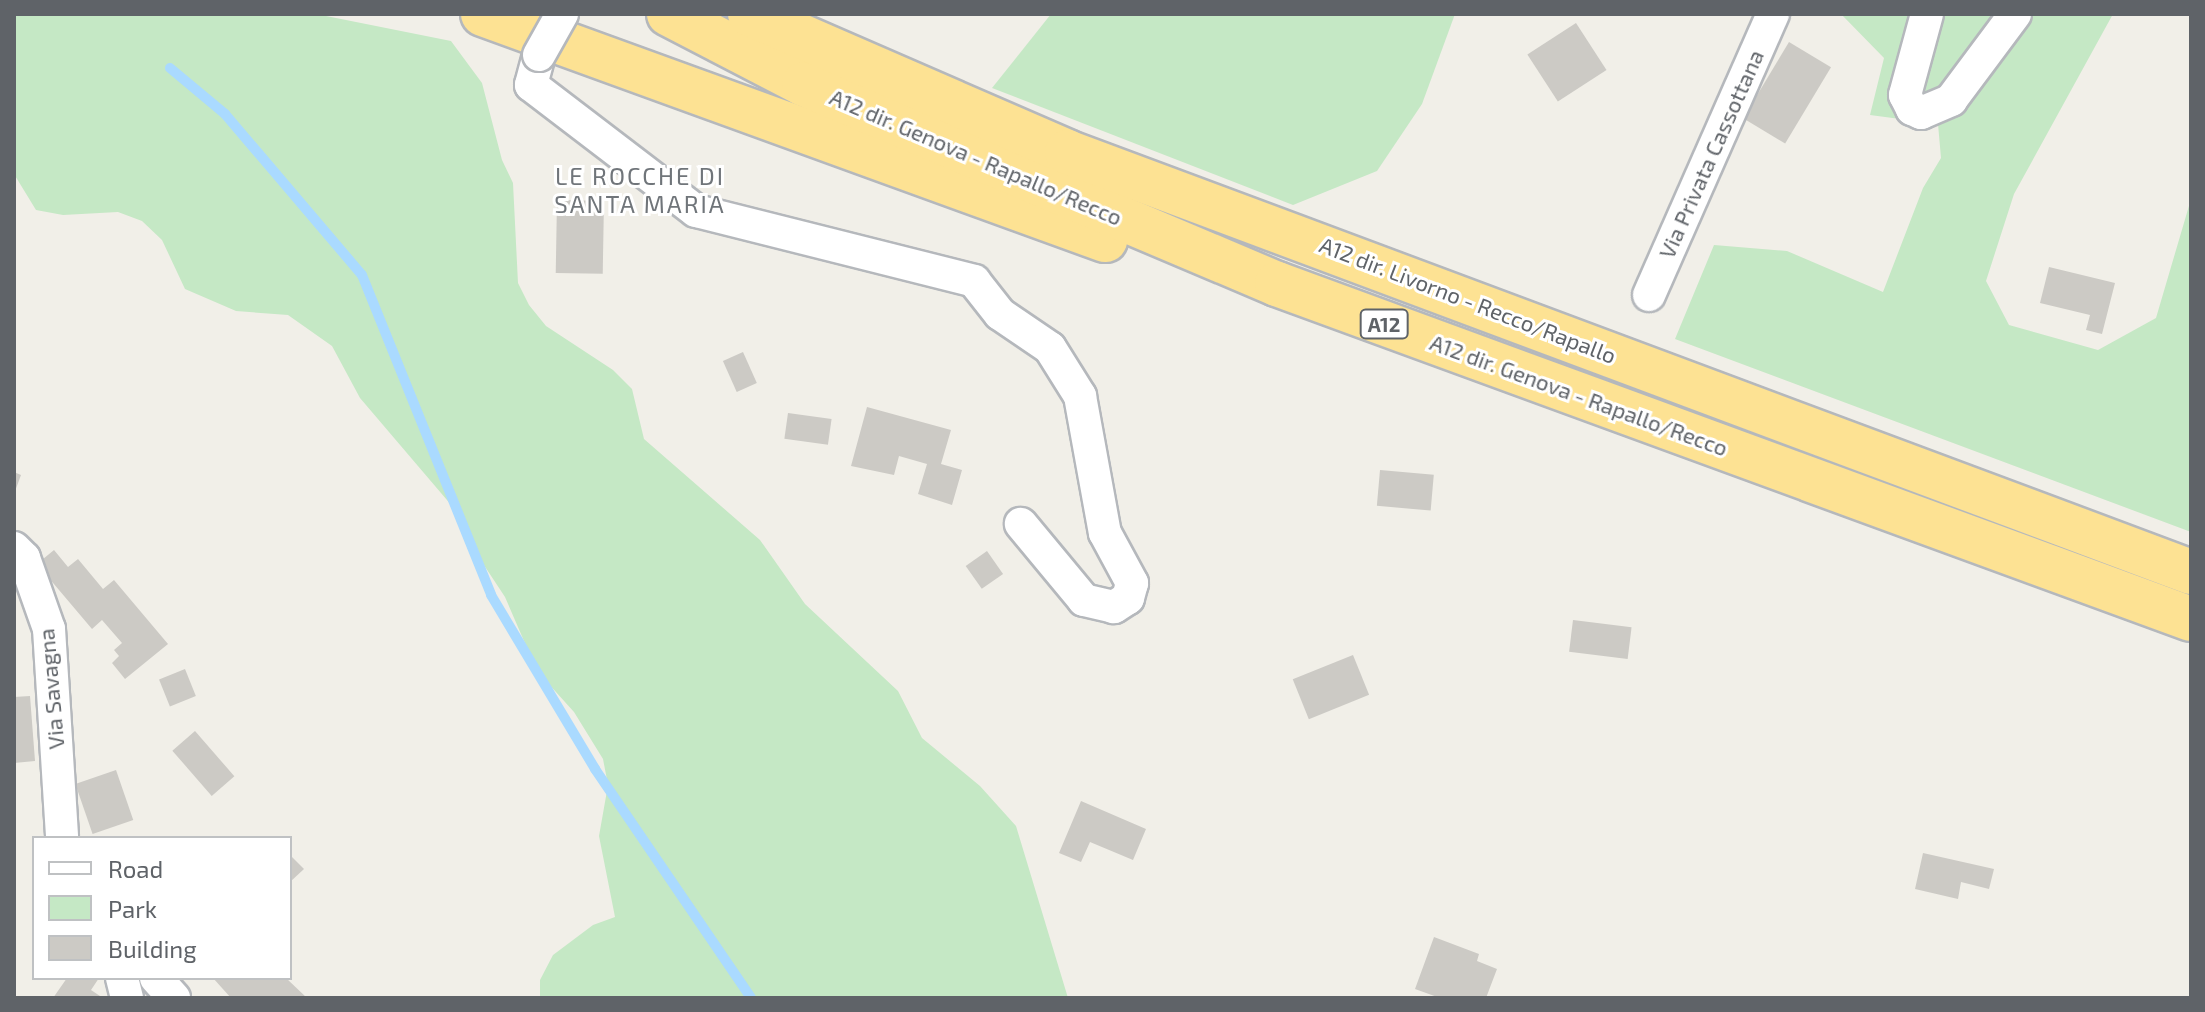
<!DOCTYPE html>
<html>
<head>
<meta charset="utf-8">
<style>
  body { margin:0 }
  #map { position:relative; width:2205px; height:1012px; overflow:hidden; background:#f1efe8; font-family:"Exo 2",sans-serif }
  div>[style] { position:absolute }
  .green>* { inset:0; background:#c5e8c5 }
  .stream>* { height:10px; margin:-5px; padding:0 5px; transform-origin:5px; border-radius:5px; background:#aadaff }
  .building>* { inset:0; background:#cccac5; transform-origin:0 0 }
  .roads { filter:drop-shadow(2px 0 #b5b8bc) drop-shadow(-2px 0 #b5b8bc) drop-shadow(0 2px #b5b8bc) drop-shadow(0 -2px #b5b8bc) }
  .minor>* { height:32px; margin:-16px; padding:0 16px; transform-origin:16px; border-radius:16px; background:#fff }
  .motorway>* { height:44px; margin:-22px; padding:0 22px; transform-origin:22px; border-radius:22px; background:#fde293 }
  .bridges { filter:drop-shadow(2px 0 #b5b8bc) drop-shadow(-2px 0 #b5b8bc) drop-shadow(0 2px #b5b8bc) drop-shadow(0 -2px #b5b8bc) }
  .minor-bridge>* { height:32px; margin:-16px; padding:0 16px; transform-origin:16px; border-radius:16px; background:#fff }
  span { translate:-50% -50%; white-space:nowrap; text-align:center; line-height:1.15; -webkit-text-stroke:6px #fff; paint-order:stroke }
  .shield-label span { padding:2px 6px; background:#fff; border:2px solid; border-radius:6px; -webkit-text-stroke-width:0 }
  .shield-label { font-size:20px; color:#5f6368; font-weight:700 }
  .street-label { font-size:22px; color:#5f6368 }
  .neighbourhood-label { font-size:24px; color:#70757a; letter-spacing:2px }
  .frame { position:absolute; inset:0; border:16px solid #5f6368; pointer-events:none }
  .legend { position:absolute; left:32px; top:836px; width:260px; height:144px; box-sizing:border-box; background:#fff; border:2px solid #bfc1c3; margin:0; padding:10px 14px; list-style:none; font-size:24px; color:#5f6368 }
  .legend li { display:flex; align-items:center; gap:16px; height:40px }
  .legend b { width:40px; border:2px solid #bfc1c3 }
</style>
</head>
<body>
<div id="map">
  <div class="green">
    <i style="clip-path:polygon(14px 14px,316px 14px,451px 41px,482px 83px,502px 160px,513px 183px,518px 283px,529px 305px,546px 326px,613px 370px,632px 389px,644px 439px,760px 540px,805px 604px,898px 691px,922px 738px,980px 786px,1016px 826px,1068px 998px,540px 998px,540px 980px,553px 955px,593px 925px,615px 917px,599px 836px,608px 785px,603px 759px,574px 712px,537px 671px,505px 597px,472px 547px,464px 520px,360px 398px,332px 346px,288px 315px,236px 311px,185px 289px,162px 240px,142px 221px,118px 212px,63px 215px,36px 210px,14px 174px)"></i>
    <i style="clip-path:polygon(1051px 14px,1455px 14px,1422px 104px,1377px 171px,1293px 205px,992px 88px)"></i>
    <i style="clip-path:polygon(1841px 14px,2113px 14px,2014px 194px,1986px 281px,2009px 325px,2098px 350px,2156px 318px,2191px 199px,2191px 532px,1675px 339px,1714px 245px,1787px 251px,1883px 292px,1923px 188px,1941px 158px,1938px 124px,1870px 115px,1884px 58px)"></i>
  </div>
  <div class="stream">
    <i style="left:170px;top:68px;width:72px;rotate:39.9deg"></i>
    <i style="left:225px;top:114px;width:211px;rotate:49.6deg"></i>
    <i style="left:362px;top:275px;width:345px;rotate:68deg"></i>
    <i style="left:491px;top:595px;width:203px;rotate:59.1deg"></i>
    <i style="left:595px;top:769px;width:277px;rotate:55.7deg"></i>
  </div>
  <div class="building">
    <i style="left:1576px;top:23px;width:56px;height:58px;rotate:57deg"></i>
    <i style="left:1789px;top:42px;width:49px;height:89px;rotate:31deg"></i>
    <i style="left:557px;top:200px;width:47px;height:73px;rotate:1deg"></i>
    <i style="clip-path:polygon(2049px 267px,2115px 283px,2102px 334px,2086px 330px,2090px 315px,2040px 303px)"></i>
    <i style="left:743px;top:352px;width:34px;height:22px;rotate:66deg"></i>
    <i style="clip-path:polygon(867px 407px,951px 430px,941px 464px,962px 470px,952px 505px,918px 494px,927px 464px,899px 456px,894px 475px,851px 466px)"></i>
    <i style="left:788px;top:413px;width:44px;height:26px;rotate:8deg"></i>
    <i style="left:1380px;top:470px;width:54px;height:36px;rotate:5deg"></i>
    <i style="clip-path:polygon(14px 472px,21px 475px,14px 494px)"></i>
    <i style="clip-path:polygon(54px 550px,68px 567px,78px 559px,103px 589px,114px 580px,168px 644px,125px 679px,112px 663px,119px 656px,114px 650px,122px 643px,102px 620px,92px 629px,37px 564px)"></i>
    <i style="left:987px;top:551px;width:28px;height:26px;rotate:55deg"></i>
    <i style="left:1573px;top:620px;width:59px;height:32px;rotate:7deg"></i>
    <i style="left:1353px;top:655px;width:43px;height:65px;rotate:68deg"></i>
    <i style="left:185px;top:669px;width:29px;height:28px;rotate:68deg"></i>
    <i style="clip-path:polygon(30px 696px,35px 761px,14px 763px,14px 697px)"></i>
    <i style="left:195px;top:731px;width:60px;height:30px;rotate:49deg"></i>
    <i style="left:116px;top:770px;width:53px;height:43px;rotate:71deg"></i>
    <i style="clip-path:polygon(1081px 801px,1146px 829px,1133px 860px,1090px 842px,1081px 862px,1059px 853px)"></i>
    <i style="clip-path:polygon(1923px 853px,1994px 869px,1989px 889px,1961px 882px,1958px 899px,1915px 889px)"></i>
    <i style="clip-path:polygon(290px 855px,304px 869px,290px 882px)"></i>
    <i style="clip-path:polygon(1434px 937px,1479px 954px,1477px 961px,1497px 969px,1486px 998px,1440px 998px,1415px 989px)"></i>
    <i style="clip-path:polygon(67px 978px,99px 978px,91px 990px,103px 998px,53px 998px)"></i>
    <i style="clip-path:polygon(213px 978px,286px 978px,307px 998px,231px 998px)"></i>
  </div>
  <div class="roads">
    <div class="minor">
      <i style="left:1927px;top:14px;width:84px;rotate:105.2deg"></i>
      <i style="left:1905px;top:95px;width:16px;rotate:63deg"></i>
      <i style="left:1912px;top:109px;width:10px;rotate:24deg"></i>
      <i style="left:1921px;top:113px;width:33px;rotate:-23deg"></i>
      <i style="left:1951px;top:100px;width:107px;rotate:-53.3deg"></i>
      <i style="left:539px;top:55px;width:31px;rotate:105deg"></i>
      <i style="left:531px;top:85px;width:208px;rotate:37.4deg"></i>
      <i style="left:696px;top:211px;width:287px;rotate:14.1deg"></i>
      <i style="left:974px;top:281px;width:42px;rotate:51.8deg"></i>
      <i style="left:1000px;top:314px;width:60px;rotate:34.2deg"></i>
      <i style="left:1050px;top:348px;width:57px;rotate:58deg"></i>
      <i style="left:1080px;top:396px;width:139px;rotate:79.7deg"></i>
      <i style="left:1105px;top:533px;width:57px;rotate:61.6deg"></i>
      <i style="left:1132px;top:583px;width:16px;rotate:105deg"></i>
      <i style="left:1128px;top:598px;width:17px;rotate:147deg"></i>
      <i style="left:1114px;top:607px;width:31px;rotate:-167deg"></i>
      <i style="left:1084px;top:600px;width:99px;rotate:-129.7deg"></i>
      <i style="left:1649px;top:295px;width:307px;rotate:-66.2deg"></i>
      <i style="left:14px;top:548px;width:14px;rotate:45deg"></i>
      <i style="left:24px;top:558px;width:75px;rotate:70.6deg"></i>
      <i style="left:49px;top:629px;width:209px;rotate:86.4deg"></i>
      <i style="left:122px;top:978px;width:21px;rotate:76deg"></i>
      <i style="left:156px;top:978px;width:27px;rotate:48deg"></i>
    </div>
    <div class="motorway">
      <i style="left:483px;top:14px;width:662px;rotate:19.97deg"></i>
      <i style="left:669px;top:14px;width:152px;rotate:27.4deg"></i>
      <i style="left:804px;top:84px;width:514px;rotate:22.92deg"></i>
      <i style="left:1277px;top:284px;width:973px;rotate:20.13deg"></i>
      <i style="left:750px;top:14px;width:346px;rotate:23.5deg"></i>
      <i style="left:1067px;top:152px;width:1200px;rotate:20.49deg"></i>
    </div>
  </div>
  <div class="bridges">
    <div class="minor-bridge">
      <i style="left:539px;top:55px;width:47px;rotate:-60.7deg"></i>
    </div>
  </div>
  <div class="shield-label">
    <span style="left:1384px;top:324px">A12</span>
  </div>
  <div class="street-label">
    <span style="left:1711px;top:154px;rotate:-66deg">Via Privata Cassottana</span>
    <span style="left:976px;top:157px;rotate:23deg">A12 dir. Genova - Rapallo/Recco</span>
    <span style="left:1468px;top:300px;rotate:21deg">A12 dir. Livorno - Recco/Rapallo</span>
    <span style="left:1579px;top:395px;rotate:20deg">A12 dir. Genova - Rapallo/Recco</span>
    <span style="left:51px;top:689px;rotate:-95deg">Via Savagna</span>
  </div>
  <div class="neighbourhood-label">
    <span style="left:640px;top:190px">LE ROCCHE DI<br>SANTA MARIA</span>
  </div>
  <div class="frame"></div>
  <ul class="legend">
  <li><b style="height:10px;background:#fff"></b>Road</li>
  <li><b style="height:22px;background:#c5e8c5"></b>Park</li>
  <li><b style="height:22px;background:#cccac5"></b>Building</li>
  </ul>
</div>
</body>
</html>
